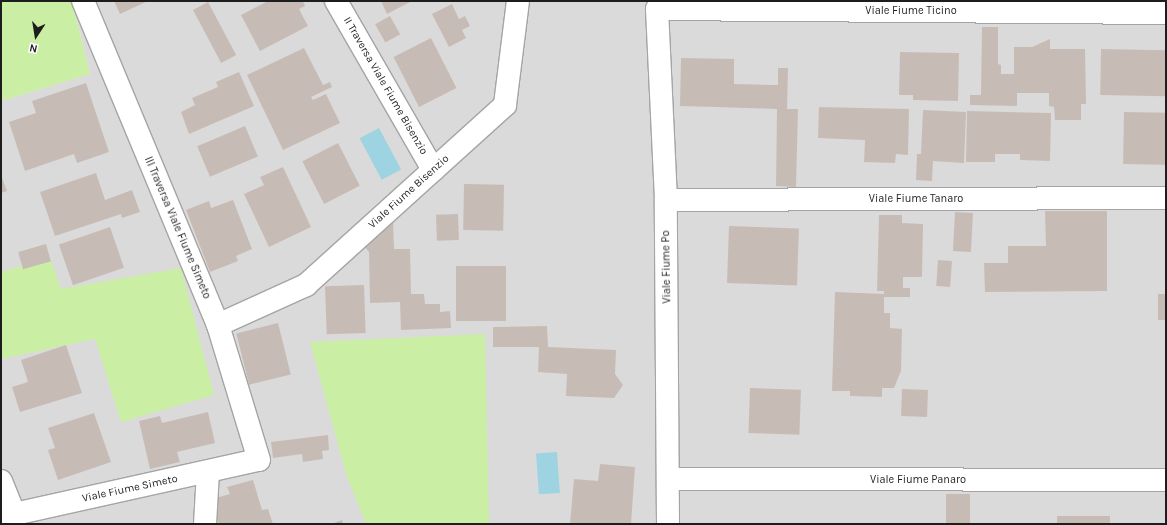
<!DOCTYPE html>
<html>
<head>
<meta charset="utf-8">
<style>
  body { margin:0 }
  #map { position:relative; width:1167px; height:525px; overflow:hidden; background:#efebe2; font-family:Karla,sans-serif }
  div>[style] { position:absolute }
  .residential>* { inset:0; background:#dbdada }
  .grass>* { inset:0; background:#caeea3 }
  .water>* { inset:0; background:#9ed3e1; transform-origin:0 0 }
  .building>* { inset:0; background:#c7bcb5; transform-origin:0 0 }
  .roads { filter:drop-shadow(1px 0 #a4a4a4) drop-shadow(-1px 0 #a4a4a4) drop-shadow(0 1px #a4a4a4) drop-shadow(0 -1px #a4a4a4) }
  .minor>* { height:22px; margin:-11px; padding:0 11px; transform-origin:11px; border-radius:11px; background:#fff }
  span { translate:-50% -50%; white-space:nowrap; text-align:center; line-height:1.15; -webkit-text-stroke:3px #fff; paint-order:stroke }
  .street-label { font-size:11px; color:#1d1d1d }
  .frame { position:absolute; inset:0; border:2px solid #1d1d1d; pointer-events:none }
  .north { position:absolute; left:16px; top:16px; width:40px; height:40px; -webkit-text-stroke:3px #fff; paint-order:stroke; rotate:192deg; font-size:11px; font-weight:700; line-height:16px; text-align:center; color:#1d1d1d }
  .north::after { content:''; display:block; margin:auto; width:14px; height:18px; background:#1d1d1d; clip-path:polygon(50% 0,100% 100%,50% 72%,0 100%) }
</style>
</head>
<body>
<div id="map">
  <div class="residential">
    <i style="clip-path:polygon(72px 1px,1166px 1px,1166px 524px,1px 524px,1px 101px,90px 74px)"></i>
  </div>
  <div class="grass">
    <i style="clip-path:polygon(1px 1px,72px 1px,90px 74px,1px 101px)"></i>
    <i style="clip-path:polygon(50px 257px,61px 289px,181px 268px,214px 395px,121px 422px,95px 339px,1px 359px,1px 272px)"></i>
    <i style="clip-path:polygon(485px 334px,489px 524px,366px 524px,346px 474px,310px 342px)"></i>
  </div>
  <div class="water">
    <i style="left:379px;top:128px;width:47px;height:22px;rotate:62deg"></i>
    <i style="left:557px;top:452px;width:41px;height:21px;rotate:86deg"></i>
  </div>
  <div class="building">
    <i style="clip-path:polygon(114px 1px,148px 1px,120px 14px)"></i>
    <i style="clip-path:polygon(268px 1px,303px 1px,305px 6px,299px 9px,308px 26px,260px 51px,241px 15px)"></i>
    <i style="clip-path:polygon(381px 1px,412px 1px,387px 14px)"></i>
    <i style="left:208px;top:2px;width:60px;height:17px;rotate:62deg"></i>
    <i style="clip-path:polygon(452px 4px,459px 19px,465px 16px,470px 26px,462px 30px,466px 38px,449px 47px,432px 14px)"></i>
    <i style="left:390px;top:16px;width:21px;height:17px;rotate:61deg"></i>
    <i style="clip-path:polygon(982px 27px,998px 27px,998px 64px,1001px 65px,1001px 74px,1014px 74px,1014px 47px,1032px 47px,1050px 39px,1050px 49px,1085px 49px,1086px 104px,1081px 104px,1081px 120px,1055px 120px,1054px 107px,1049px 106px,1049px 93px,1017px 93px,1017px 106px,970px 105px,970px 95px,981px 95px)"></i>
    <i style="left:431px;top:38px;width:56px;height:42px;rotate:63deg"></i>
    <i style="clip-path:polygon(304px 48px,323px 85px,330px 82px,332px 87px,311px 97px,313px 100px,326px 94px,340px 123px,283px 150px,247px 75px)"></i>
    <i style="left:1101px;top:49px;width:65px;height:46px;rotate:1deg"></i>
    <i style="clip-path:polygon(900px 52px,959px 53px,958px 101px,913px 100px,913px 95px,899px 95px)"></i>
    <i style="clip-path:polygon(681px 58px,734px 59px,734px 84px,778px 85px,778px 68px,788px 68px,787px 109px,798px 109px,796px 187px,776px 186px,777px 109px,680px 106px)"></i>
    <i style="clip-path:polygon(239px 72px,254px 106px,189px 134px,181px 112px,195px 105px,192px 98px,218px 87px,216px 82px)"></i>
    <i style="clip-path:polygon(86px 83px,109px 152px,77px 163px,74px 154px,25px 171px,9px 122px,36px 113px,32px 101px)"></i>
    <i style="clip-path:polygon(819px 107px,909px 109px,908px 155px,896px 154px,895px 163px,864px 162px,865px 140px,818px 138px)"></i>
    <i style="clip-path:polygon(923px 110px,966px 112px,964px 163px,933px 161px,932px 181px,916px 180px,917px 154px,921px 154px)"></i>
    <i style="clip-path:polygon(967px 111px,1051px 113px,1050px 161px,1020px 160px,1020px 154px,995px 154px,995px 162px,966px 162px)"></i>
    <i style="left:1124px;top:112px;width:42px;height:52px;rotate:1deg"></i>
    <i style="left:245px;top:126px;width:33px;height:52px;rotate:67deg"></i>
    <i style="left:338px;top:143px;width:48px;height:40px;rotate:63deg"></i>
    <i style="clip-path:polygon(283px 167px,311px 227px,269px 247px,244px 194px,264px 185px,260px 177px)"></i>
    <i style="clip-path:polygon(96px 173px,105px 200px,132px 190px,140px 212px,122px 218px,121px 214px,55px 236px,40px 192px)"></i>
    <i style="clip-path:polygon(1px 175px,7px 191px,1px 193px)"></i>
    <i style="left:464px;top:184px;width:40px;height:46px;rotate:1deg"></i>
    <i style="clip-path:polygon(233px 200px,252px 249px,236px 256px,238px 261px,210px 272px,186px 210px,209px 201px,211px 208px)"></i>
    <i style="clip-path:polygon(1045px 211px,1107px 211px,1107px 291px,985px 292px,984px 263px,1008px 263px,1008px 246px,1046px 246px)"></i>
    <i style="left:955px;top:212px;width:18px;height:39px;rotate:3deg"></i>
    <i style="left:458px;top:214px;width:26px;height:22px;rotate:88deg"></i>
    <i style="clip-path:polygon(879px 215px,902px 215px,902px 223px,923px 224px,922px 277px,903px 277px,903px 288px,910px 288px,910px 297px,884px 297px,884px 313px,890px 313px,890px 328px,902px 329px,901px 371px,894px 388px,882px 388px,882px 397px,850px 396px,850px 391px,832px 391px,835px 292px,884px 294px,884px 291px,877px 291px)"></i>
    <i style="clip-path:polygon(393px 219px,394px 249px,410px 249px,411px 294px,424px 294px,425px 304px,440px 304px,440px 312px,450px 311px,451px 328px,401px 330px,400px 302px,370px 303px,369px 252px,362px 244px)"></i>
    <i style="left:729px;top:226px;width:70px;height:57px;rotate:2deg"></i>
    <i style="left:110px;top:227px;width:43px;height:54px;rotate:71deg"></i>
    <i style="left:46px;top:244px;width:18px;height:29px;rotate:74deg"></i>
    <i style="left:938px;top:260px;width:14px;height:26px;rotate:4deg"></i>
    <i style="left:456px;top:266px;width:50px;height:55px"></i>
    <i style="left:364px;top:285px;width:48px;height:39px;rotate:88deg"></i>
    <i style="left:1158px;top:294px;width:8px;height:26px"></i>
    <i style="left:278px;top:323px;width:53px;height:43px;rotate:76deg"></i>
    <i style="clip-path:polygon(547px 326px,548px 347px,616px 350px,615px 374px,623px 385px,614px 398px,566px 396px,567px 374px,538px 372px,539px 347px,493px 347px,493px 327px)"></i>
    <i style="clip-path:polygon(66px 345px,82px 393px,20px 412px,12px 387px,28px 382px,21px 360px)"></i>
    <i style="left:750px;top:388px;width:51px;height:45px;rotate:2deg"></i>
    <i style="left:902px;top:389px;width:26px;height:27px;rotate:2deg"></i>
    <i style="clip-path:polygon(208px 412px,215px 443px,177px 452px,180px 462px,150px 469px,139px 421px,160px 416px,162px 423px)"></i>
    <i style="clip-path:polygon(94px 413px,111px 462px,58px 480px,48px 450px,55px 448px,48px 428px)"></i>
    <i style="clip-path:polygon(328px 435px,329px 450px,322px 451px,323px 459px,303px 462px,302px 454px,273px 458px,271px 442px)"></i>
    <i style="clip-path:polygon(600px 464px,635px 467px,631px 524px,570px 524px,574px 479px,598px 481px)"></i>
    <i style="clip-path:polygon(253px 480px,262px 510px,268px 509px,273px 524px,219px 524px,212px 499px,230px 494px,227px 487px)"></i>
    <i style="left:946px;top:494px;width:24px;height:30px"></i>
    <i style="left:1110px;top:516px;width:8px;height:53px;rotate:90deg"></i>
    <i style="clip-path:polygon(342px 520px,343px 524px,331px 524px)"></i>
  </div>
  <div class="roads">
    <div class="minor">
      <i style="left:336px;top:1px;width:195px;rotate:60.1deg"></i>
      <i style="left:666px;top:200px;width:500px;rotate:-0.23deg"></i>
      <i style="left:218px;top:325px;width:97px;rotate:-24.4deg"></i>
      <i style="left:306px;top:285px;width:268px;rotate:-42.1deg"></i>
      <i style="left:505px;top:105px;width:105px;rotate:-82.9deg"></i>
      <i style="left:669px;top:479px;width:497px;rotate:0.1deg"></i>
      <i style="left:1px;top:481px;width:35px;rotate:68deg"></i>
      <i style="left:1px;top:517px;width:264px;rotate:-12.5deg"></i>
      <i style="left:259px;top:460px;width:141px;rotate:-106.9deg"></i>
      <i style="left:218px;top:325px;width:351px;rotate:-112.6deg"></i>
      <i style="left:205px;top:524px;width:52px;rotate:-86.7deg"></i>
      <i style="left:668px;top:524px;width:324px;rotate:-90.4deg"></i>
      <i style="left:666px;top:200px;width:191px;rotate:-92.7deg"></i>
      <i style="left:657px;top:9px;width:509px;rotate:0.45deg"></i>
    </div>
  </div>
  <div class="street-label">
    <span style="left:911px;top:11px">Viale Fiume Ticino</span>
    <span style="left:385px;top:86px;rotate:60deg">II Traversa Viale Fiume Bisenzio</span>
    <span style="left:409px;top:192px;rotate:-42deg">Viale Fiume Bisenzio</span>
    <span style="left:916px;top:199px">Viale Fiume Tanaro</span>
    <span style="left:177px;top:228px;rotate:67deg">III Traversa Viale Fiume Simeto</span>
    <span style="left:667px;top:267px;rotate:-91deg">Viale Fiume Po</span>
    <span style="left:918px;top:480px">Viale Fiume Panaro</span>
    <span style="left:130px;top:489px;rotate:-12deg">Viale Fiume Simeto</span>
  </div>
  <div class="frame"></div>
  <div class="north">N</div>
</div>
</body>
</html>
